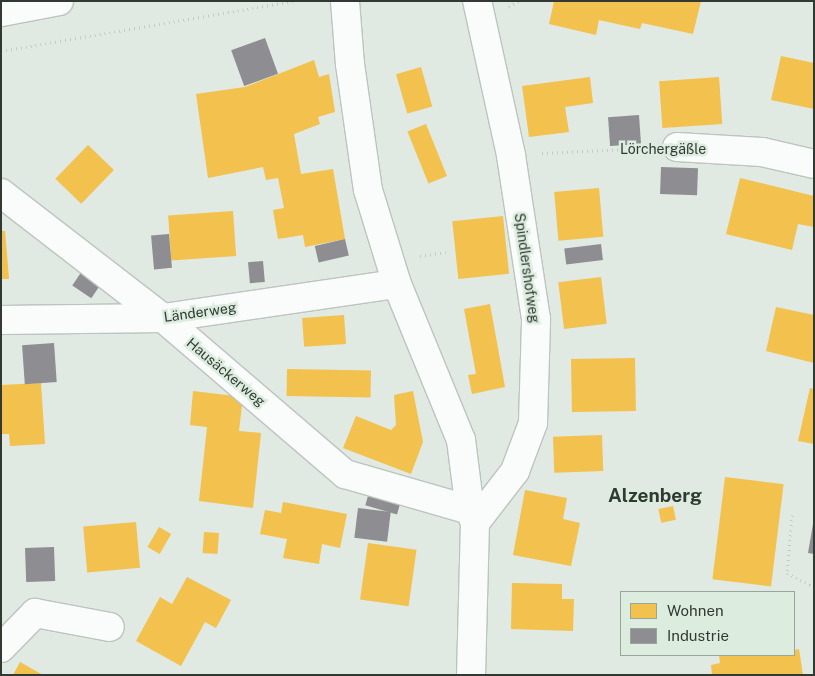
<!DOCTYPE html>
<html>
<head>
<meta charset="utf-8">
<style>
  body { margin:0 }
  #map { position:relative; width:815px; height:676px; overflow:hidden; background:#e0e9e2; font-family:"Public Sans",sans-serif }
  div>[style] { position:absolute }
  .homes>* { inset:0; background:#f2c14e; transform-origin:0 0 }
  .industry>* { inset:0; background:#8d8d92; transform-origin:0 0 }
  .path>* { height:3px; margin-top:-1.5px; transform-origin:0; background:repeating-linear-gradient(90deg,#c6c9c6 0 1px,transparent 0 5px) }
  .roads { filter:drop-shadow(1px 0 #bdc4bf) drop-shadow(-1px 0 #bdc4bf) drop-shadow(0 1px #bdc4bf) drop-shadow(0 -1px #bdc4bf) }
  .minor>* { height:28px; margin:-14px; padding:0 14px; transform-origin:14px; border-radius:14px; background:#fafcfb }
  span { translate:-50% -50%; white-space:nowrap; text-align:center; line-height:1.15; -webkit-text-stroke:5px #dceddf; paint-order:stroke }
  .street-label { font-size:14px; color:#323933 }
  .district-label { font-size:19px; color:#323933; font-weight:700 }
  .frame { position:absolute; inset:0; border:2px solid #323933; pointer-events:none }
  .legend { position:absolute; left:620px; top:591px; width:175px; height:65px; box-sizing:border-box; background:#dceddf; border:1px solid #98a59a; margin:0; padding:6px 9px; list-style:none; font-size:15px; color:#323933 }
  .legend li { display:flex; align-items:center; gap:10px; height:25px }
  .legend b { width:25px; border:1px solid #98a59a }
</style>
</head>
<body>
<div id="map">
  <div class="homes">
    <i style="clip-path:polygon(554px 1px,701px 1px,693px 34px,642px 23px,640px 29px,599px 20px,596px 35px,549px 24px)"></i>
    <i style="clip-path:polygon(781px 56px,814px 63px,814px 109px,771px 100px)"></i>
    <i style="clip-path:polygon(314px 60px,319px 77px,329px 74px,335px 112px,318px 117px,320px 124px,294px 134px,301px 174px,333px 169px,345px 239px,305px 247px,303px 235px,278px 239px,273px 210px,284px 208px,278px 178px,266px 180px,263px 167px,208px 178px,196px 94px,245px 87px)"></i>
    <i style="left:421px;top:67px;width:41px;height:26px;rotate:74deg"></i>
    <i style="clip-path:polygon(590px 77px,593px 103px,565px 107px,569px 132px,529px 137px,522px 86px)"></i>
    <i style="left:719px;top:77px;width:47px;height:60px;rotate:86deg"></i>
    <i style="left:426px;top:124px;width:56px;height:20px;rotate:68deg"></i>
    <i style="left:88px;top:145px;width:36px;height:47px;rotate:44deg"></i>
    <i style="clip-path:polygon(740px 178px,814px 196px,814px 227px,798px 224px,792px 250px,726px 234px)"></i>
    <i style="left:599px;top:188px;width:49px;height:45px;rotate:85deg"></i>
    <i style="left:233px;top:211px;width:45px;height:65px;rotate:86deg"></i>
    <i style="left:503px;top:216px;width:58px;height:51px;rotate:84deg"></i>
    <i style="clip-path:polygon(1px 231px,5px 231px,9px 279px,1px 279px)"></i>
    <i style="left:601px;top:277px;width:47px;height:43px;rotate:83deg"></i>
    <i style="clip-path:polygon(490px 304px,505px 387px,472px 394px,468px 375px,476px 374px,464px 309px)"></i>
    <i style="clip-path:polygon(776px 307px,814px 315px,814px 363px,766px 351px)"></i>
    <i style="left:344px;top:315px;width:29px;height:42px;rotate:86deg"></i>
    <i style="left:635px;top:358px;width:53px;height:64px;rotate:89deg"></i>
    <i style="left:287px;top:369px;width:84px;height:27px;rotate:1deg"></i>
    <i style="clip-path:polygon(41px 383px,45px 444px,10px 446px,9px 434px,1px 434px,1px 385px)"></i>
    <i style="clip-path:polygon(810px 388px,814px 389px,814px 444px,798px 441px)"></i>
    <i style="clip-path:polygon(193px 391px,243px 397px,239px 431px,261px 433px,253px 508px,199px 501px,207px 427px,190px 425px)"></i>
    <i style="clip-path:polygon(413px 391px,423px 442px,411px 474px,343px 448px,356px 416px,391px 430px,396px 425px,394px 395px)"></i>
    <i style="left:602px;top:435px;width:36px;height:49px;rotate:88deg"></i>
    <i style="left:725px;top:477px;width:59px;height:103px;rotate:7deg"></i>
    <i style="clip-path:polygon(525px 490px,567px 498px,563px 519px,580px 523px,571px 566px,513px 555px)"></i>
    <i style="clip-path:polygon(283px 502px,347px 514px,340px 548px,322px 544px,319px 564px,283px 558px,287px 539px,260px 534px,265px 510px,281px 513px)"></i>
    <i style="left:673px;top:506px;width:14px;height:15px;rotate:78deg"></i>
    <i style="left:136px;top:522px;width:46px;height:53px;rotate:85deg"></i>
    <i style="left:159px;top:527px;width:14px;height:23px;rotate:30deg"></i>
    <i style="left:204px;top:532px;width:15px;height:21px;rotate:4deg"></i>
    <i style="left:368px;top:543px;width:49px;height:57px;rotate:8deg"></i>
    <i style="clip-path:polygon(187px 577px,231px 600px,216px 628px,205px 622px,181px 666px,136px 641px,160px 597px,172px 604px)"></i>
    <i style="clip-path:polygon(512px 583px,562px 584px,562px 599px,574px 599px,573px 631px,511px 629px)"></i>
    <i style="clip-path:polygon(799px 649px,803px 675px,712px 675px,711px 665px,720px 663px,719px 655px,794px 655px,794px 650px)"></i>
    <i style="clip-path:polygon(20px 662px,43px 675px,13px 675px)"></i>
  </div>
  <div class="industry">
    <i style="left:265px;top:38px;width:38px;height:36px;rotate:70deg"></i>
    <i style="left:639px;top:115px;width:29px;height:31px;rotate:86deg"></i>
    <i style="left:661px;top:167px;width:37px;height:27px;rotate:2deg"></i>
    <i style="left:169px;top:234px;width:34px;height:18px;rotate:85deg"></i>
    <i style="left:345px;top:239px;width:17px;height:31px;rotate:77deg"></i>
    <i style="left:601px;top:244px;width:16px;height:37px;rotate:83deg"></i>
    <i style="left:263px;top:261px;width:21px;height:15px;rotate:85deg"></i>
    <i style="left:84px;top:268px;width:23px;height:21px;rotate:34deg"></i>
    <i style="left:54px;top:343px;width:39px;height:32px;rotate:86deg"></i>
    <i style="left:370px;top:489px;width:33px;height:17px;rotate:16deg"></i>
    <i style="left:358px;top:508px;width:33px;height:30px;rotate:7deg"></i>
    <i style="clip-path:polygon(813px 524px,814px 524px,814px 554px,808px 553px)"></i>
    <i style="left:54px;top:547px;width:34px;height:29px;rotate:88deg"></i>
  </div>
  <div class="path">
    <i style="left:509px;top:7px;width:12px;rotate:-31deg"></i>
    <i style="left:1px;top:51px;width:296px;rotate:-9.7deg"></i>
    <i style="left:542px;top:153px;width:106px;rotate:-2.7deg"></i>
    <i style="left:420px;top:256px;width:26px;rotate:-9deg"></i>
    <i style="left:792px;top:515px;width:58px;rotate:94.9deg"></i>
    <i style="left:787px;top:573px;width:30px;rotate:27deg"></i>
  </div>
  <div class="roads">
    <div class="minor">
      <i style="left:345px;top:1px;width:63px;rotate:85.5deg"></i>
      <i style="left:350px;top:64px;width:127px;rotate:81.9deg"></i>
      <i style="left:368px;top:190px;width:98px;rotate:72.9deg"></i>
      <i style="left:397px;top:284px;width:169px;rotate:67.7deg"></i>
      <i style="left:461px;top:440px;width:71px;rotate:82.7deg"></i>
      <i style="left:470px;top:510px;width:14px;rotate:69deg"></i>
      <i style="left:475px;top:523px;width:152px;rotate:91.5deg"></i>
      <i style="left:1px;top:12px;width:59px;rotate:-10.7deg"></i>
      <i style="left:677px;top:147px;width:85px;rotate:3.4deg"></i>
      <i style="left:762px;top:152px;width:53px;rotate:13deg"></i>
      <i style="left:1px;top:193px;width:205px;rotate:37.7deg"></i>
      <i style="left:163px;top:318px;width:240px;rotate:40.6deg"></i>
      <i style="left:345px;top:474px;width:130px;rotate:16.1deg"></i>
      <i style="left:1px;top:320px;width:162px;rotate:-0.7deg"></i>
      <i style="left:163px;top:318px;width:236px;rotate:-8.3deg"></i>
      <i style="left:475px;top:523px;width:66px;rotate:-52.4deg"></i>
      <i style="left:515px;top:471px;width:51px;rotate:-69.4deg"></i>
      <i style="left:533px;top:423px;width:104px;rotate:-88.3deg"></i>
      <i style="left:536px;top:319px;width:166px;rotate:-98.7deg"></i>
      <i style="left:511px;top:155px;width:158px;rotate:-102.4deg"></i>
      <i style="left:1px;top:648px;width:49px;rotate:-45.8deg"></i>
      <i style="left:35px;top:613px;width:76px;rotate:10.6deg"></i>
    </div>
  </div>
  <div class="street-label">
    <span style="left:663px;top:149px">Lörchergäßle</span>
    <span style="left:527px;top:268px;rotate:82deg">Spindlershofweg</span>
    <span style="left:200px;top:312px;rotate:-8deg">Länderweg</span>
    <span style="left:226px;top:372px;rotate:40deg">Hausäckerweg</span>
  </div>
  <div class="district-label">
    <span style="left:655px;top:496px">Alzenberg</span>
  </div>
  <div class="frame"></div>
  <ul class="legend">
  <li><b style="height:14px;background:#f2c14e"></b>Wohnen</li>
  <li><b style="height:14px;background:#8d8d92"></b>Industrie</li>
  </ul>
</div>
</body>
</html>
